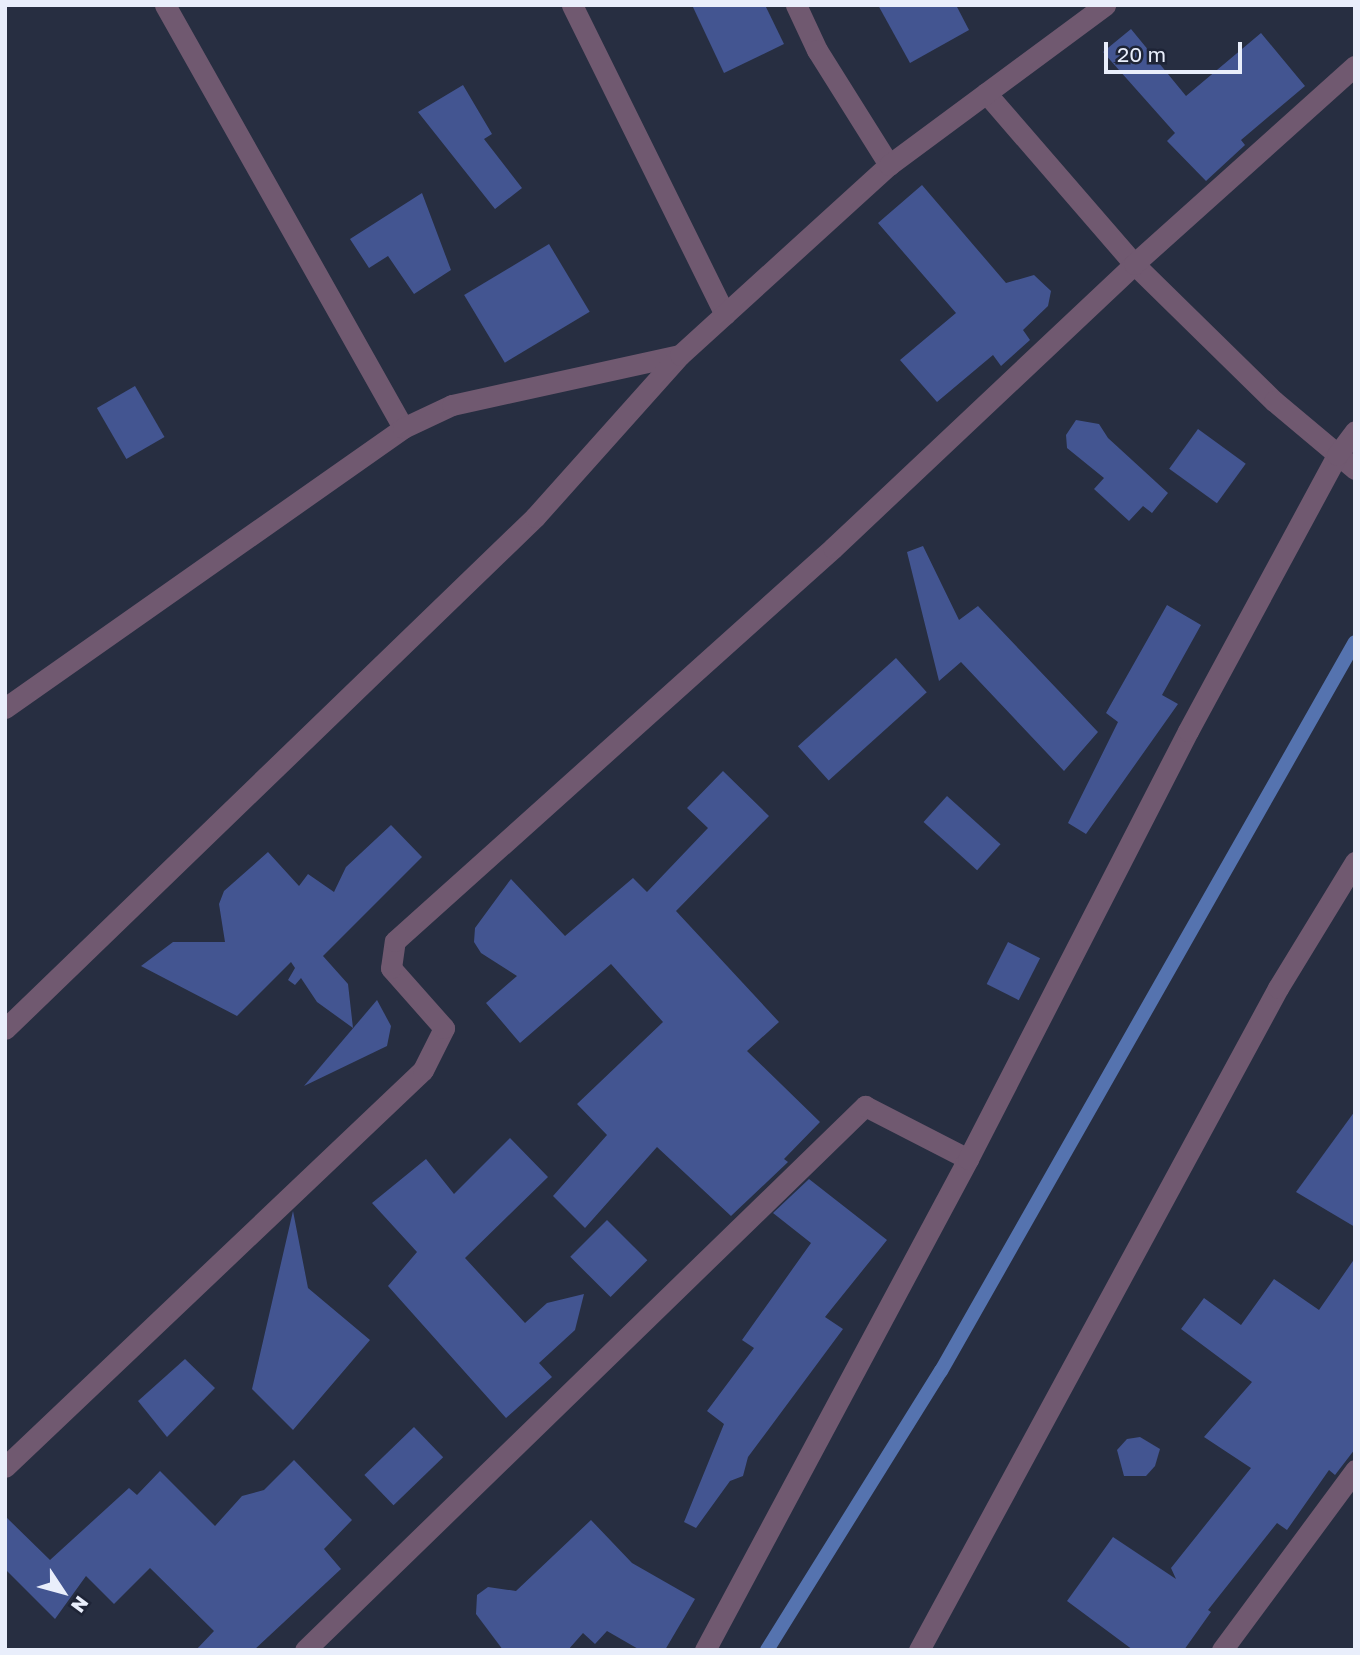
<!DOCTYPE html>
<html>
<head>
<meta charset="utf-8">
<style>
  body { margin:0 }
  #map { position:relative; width:1360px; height:1655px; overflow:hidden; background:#272e41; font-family:"Golos Text",sans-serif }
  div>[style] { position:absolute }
  .stream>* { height:14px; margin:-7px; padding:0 7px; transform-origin:7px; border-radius:7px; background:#5573af }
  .building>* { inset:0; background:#435591; transform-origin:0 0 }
  .street>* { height:21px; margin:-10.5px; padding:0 10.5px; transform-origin:10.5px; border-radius:10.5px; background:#705970 }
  span { translate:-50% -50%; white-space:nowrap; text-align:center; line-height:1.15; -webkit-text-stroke:5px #1e2436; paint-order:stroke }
  .frame { position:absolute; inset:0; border:7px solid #e9eefb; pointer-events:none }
  .north { position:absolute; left:28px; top:1557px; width:70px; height:70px; -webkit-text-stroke:5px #1e2436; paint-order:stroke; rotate:126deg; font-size:19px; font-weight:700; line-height:28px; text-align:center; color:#e9eefb }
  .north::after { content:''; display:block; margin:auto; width:24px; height:32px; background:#e9eefb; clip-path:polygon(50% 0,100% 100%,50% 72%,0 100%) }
  .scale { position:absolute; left:1104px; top:42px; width:138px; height:32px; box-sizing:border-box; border:4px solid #e9eefb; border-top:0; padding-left:9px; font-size:21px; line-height:24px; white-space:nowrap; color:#e9eefb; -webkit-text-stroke:5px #1e2436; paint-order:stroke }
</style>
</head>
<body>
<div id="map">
  <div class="stream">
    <i style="left:767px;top:1650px;width:329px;rotate:-58.1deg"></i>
    <i style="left:941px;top:1371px;width:838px;rotate:-60.41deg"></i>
  </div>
  <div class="building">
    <i style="clip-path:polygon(692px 5px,765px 5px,784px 44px,724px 73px)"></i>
    <i style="clip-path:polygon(878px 5px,956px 5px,969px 30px,910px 63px)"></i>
    <i style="clip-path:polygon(1131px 29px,1186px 96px,1261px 33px,1305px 86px,1241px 140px,1245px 145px,1206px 181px,1167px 141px,1175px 133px,1103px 52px)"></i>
    <i style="clip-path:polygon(463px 85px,492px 134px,484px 139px,522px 188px,495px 209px,418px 112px)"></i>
    <i style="clip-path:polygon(922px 185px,1006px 283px,1034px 275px,1051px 291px,1048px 306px,1023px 330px,1030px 340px,1001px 366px,993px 355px,937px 402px,900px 360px,956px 313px,878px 223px)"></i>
    <i style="clip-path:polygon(422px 193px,451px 270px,414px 294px,388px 256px,369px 268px,350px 239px)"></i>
    <i style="left:549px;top:244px;width:79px;height:99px;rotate:59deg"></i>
    <i style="left:135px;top:386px;width:59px;height:44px;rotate:60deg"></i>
    <i style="clip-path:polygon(1076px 420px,1099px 424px,1108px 438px,1168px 493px,1152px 513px,1143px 506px,1129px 521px,1094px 489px,1104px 478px,1067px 448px,1066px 435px)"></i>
    <i style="left:1198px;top:429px;width:59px;height:49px;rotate:36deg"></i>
    <i style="clip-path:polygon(923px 546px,959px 620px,978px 606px,1098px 732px,1064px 771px,961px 662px,939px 681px,907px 552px)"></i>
    <i style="clip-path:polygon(1167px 605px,1201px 625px,1162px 695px,1178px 704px,1086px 834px,1068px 823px,1118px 722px,1106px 713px)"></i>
    <i style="left:896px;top:658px;width:46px;height:132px;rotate:48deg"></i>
    <i style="clip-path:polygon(723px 771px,769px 816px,676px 911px,779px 1022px,747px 1051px,820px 1122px,784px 1159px,788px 1162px,731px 1216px,657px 1147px,585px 1228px,553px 1196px,607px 1135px,577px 1104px,663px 1022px,611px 964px,520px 1043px,486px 1003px,517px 976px,481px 953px,474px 942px,475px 928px,511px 879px,565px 936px,633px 878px,647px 892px,708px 828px,687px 808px)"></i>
    <i style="left:947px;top:796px;width:72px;height:35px;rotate:42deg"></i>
    <i style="clip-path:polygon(391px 825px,422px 857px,323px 956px,348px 984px,353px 1028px,317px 1002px,301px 978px,295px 985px,288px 980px,295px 968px,291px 962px,237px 1016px,141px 966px,173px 942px,225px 942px,219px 904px,224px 891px,268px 852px,299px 886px,308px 874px,334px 892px,346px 867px)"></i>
    <i style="left:1008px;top:942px;width:36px;height:47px;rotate:27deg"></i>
    <i style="clip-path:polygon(377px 1000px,391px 1026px,387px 1046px,304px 1086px)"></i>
    <i style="clip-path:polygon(1355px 1111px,1355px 1227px,1296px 1192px)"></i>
    <i style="clip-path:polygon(510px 1138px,548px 1177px,465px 1258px,525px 1323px,547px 1303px,584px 1294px,575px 1330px,539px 1363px,552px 1377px,506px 1418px,388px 1286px,417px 1252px,372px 1203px,426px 1159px,454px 1194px)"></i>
    <i style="clip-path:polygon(809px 1179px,887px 1240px,825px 1317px,843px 1329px,748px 1457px,743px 1476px,730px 1481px,696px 1528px,684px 1522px,724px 1424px,707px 1411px,754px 1348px,742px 1340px,811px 1243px,773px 1213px)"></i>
    <i style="clip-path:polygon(293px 1211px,308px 1288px,370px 1340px,293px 1430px,252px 1389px)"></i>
    <i style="left:607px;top:1220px;width:57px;height:52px;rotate:45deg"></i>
    <i style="clip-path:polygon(1355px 1258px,1355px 1449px,1335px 1475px,1329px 1470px,1287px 1530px,1277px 1523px,1208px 1610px,1211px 1612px,1184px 1650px,1133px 1650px,1067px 1601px,1113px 1537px,1176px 1579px,1171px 1568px,1251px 1468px,1204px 1437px,1252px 1382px,1181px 1329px,1204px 1298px,1241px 1325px,1274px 1279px,1319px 1310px)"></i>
    <i style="clip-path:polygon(185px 1359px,215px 1388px,167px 1437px,138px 1401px)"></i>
    <i style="left:414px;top:1427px;width:42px;height:69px;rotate:46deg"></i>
    <i style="clip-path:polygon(1140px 1437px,1160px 1449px,1155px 1466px,1146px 1476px,1124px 1476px,1117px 1450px,1127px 1439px)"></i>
    <i style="clip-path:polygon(294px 1460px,352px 1520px,324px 1549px,341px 1569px,254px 1650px,196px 1650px,214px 1631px,150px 1568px,114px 1604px,86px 1576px,55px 1619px,5px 1569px,5px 1516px,50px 1560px,129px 1488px,137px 1495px,160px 1471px,215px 1526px,242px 1496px,264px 1490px)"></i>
    <i style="clip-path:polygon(591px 1520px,632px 1563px,695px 1599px,665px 1650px,640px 1650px,607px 1631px,595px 1644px,583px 1633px,568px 1650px,503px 1650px,476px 1614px,477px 1595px,488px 1587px,516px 1591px)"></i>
  </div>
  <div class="street">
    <i style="left:165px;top:5px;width:485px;rotate:60.6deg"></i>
    <i style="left:572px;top:5px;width:345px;rotate:63.7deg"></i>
    <i style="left:796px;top:5px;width:50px;rotate:65deg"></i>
    <i style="left:817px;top:50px;width:136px;rotate:57.9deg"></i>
    <i style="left:986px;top:93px;width:226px;rotate:49.1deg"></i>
    <i style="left:1134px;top:264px;width:196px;rotate:44.4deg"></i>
    <i style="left:1274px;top:401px;width:106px;rotate:40deg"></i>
    <i style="left:5px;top:708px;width:487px;rotate:-35.1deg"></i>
    <i style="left:403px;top:428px;width:54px;rotate:-25.1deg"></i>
    <i style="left:452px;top:405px;width:233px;rotate:-12.4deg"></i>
    <i style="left:5px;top:1029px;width:737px;rotate:-44.01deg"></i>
    <i style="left:535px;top:517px;width:217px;rotate:-48.2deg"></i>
    <i style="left:680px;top:355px;width:282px;rotate:-42.3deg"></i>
    <i style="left:889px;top:165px;width:269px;rotate:-36.5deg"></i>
    <i style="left:5px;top:1467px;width:576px;rotate:-43.52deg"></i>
    <i style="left:423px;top:1070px;width:47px;rotate:-63.4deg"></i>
    <i style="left:444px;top:1028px;width:80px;rotate:-131.5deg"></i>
    <i style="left:391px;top:968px;width:27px;rotate:-82deg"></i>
    <i style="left:395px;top:941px;width:588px;rotate:-41.9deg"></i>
    <i style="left:833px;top:548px;width:414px;rotate:-43.3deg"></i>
    <i style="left:1134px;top:264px;width:297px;rotate:-41.9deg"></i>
    <i style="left:305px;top:1650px;width:781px;rotate:-44.17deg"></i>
    <i style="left:865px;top:1106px;width:116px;rotate:27.2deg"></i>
    <i style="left:705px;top:1650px;width:557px;rotate:-61.82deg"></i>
    <i style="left:968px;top:1159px;width:481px;rotate:-62.8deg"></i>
    <i style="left:1188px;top:731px;width:314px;rotate:-61.6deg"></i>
    <i style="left:1337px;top:455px;width:30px;rotate:-53deg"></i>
    <i style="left:919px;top:1650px;width:753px;rotate:-61.53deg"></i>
    <i style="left:1278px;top:988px;width:148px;rotate:-58.6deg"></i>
    <i style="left:1222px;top:1650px;width:224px;rotate:-53.5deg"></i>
  </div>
  <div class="frame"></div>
  <div class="north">N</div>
  <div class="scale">20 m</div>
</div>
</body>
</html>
